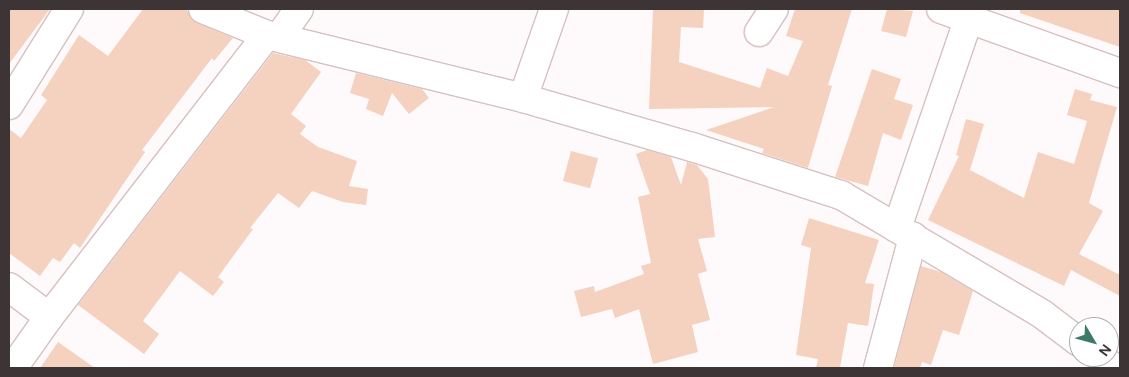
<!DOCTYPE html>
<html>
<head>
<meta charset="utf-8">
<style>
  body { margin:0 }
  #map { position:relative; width:1129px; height:377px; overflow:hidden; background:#fef9fa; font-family:"DM Sans",sans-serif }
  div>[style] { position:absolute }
  .building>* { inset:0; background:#f5d1bf; transform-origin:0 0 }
  .roads { filter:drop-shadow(1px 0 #d7c0c0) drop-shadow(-1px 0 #d7c0c0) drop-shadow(0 1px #d7c0c0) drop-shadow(0 -1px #d7c0c0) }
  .minor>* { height:28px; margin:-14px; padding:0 14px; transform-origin:14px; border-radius:14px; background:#fff }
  span { translate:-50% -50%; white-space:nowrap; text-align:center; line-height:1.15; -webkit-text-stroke:4px #fff; paint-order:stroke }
  .frame { position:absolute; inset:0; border:10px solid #3d3435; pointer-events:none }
  .north { position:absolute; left:1069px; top:317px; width:50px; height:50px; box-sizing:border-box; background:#fff; border:1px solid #b1aeae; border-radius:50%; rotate:127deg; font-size:14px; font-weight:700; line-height:20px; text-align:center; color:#3d3435 }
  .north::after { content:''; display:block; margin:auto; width:18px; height:22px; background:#3d7b67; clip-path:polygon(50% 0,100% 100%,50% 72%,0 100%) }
</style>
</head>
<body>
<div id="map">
  <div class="building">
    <i style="clip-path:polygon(9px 9px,50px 9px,9px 64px)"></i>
    <i style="clip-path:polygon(143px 9px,186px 9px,197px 23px,233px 38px,214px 61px,212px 58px,142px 150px,145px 152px,80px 248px,74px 243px,60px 262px,53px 258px,40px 276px,9px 253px,9px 129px,21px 138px,47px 100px,41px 95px,79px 35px,108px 56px)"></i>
    <i style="clip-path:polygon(653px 9px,704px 9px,703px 28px,681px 27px,679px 62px,760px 88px,767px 68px,788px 76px,803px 41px,786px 36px,795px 9px,852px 9px,828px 85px,832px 86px,808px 168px,762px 153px,764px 149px,706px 130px,774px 107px,649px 109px)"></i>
    <i style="clip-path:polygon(887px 9px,913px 11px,906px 37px,881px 31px)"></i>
    <i style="clip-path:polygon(1020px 9px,1120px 9px,1120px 47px,1020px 13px)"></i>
    <i style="clip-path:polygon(273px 53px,305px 60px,321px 72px,291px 114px,306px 126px,300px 134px,318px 147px,357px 161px,349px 186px,368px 189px,366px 205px,343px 202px,312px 191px,299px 208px,278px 193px,250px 228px,253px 229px,218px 277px,224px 282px,213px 296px,180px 271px,143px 321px,159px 334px,144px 354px,78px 305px)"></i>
    <i style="clip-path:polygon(872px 69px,901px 79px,894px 99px,913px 105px,901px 140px,883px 133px,868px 186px,835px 177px)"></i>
    <i style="clip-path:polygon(356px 73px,422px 89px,429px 98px,409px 114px,392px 93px,383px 116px,366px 109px,369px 99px,350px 93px)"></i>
    <i style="clip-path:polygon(1075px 89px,1092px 94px,1090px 100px,1117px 107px,1089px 203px,1103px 211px,1079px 254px,1120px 275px,1120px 296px,1071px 270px,1064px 286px,928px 220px,959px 156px,956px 155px,966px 119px,984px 124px,970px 170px,1024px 198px,1038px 152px,1074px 164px,1087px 121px,1067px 115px)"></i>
    <i style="clip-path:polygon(647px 150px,671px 157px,681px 185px,687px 162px,697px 165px,708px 179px,715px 237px,698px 239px,707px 271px,698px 274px,710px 320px,692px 325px,698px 352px,653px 364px,639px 309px,615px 318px,612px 309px,581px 317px,574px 291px,594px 286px,595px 292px,644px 274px,641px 266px,651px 263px,638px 197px,650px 194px,636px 154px)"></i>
    <i style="left:571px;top:151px;width:28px;height:31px;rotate:15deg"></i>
    <i style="clip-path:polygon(809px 218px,879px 240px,865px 283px,874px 284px,868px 326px,848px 323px,840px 368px,816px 368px,818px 359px,796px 355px,811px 248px,801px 245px)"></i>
    <i style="clip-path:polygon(921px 266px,941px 272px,973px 291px,959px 335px,943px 330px,931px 365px,922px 362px,920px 368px,894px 368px)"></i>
    <i style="clip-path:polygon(58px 342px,95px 368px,40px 368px)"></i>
  </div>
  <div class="roads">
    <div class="minor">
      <i style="left:203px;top:9px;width:69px;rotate:22.1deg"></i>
      <i style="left:941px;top:9px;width:190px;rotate:19.7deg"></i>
      <i style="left:759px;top:32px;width:27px;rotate:-57deg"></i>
      <i style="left:280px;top:36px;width:33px;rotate:-55deg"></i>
      <i style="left:523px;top:98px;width:94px;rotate:-70.8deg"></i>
      <i style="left:9px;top:105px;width:113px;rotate:-58deg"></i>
      <i style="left:897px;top:228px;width:231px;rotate:-71.1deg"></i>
      <i style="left:9px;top:287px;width:50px;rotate:36.9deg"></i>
      <i style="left:1100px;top:357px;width:18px;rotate:38deg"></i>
      <i style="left:13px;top:368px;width:62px;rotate:-54.8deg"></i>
      <i style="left:49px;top:317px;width:356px;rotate:-52.3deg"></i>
      <i style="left:267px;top:35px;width:264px;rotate:13.8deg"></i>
      <i style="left:523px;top:98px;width:176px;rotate:16.2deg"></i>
      <i style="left:692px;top:147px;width:157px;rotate:17.9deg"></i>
      <i style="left:841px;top:195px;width:234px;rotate:30.6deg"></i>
      <i style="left:1042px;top:314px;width:46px;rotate:37.1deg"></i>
      <i style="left:878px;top:368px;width:136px;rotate:-75deg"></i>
    </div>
  </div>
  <div class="frame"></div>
  <div class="north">N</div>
</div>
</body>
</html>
